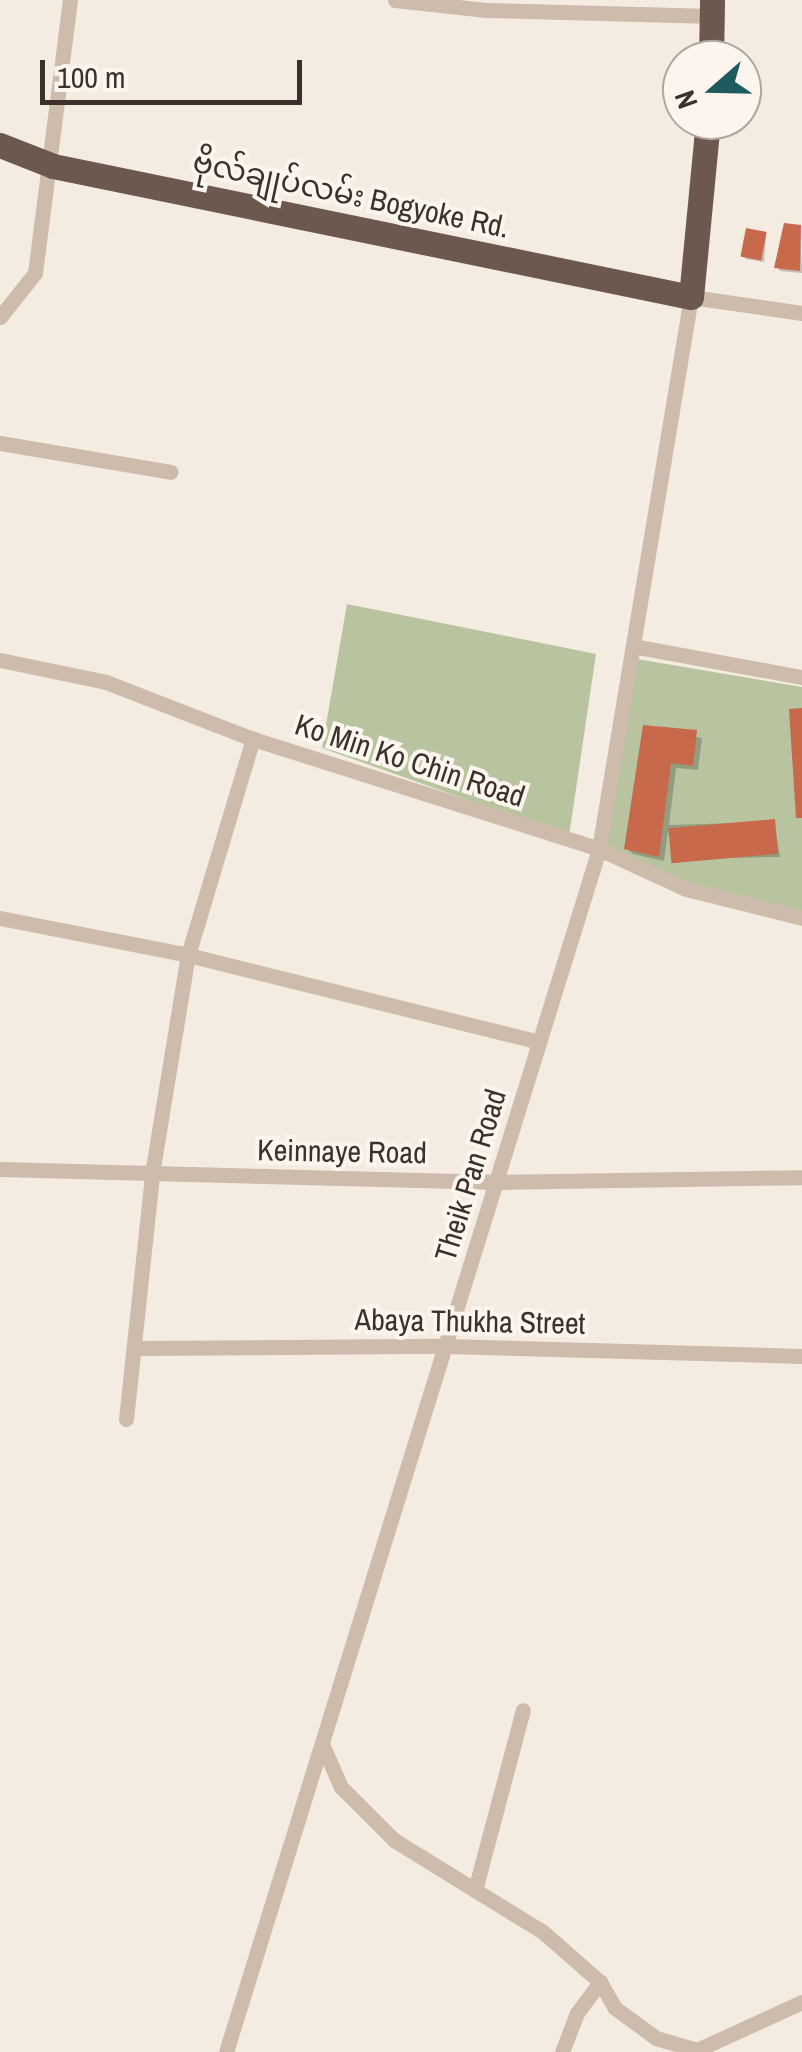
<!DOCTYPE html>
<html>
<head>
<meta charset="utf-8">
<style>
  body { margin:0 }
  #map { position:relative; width:802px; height:2052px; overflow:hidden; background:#f4ebe1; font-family:"Archivo Narrow","Noto Sans Myanmar",sans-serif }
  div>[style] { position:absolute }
  .green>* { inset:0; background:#b8c4a0 }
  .shadow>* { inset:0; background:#0003 }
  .building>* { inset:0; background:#c8694b; transform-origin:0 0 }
  .minor>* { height:15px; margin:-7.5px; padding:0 7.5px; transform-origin:7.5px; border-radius:7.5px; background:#cdbbac }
  .trunk>* { height:25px; margin:-12.5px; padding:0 12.5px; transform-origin:12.5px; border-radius:12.5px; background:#6c584f }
  span { translate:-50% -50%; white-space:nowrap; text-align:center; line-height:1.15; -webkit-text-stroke:8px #fbf5ee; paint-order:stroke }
  .street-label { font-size:30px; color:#3b302b }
  .north { position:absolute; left:662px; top:40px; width:100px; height:100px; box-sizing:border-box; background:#fbf5ee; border:2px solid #aea6a0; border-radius:50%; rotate:250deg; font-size:28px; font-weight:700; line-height:40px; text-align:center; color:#3b302b }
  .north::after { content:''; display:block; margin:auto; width:35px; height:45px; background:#1f5a5e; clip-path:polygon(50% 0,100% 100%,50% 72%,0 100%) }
  .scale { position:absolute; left:40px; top:60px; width:262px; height:45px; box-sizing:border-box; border:5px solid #3b302b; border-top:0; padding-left:12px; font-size:30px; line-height:35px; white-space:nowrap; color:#3b302b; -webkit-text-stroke:8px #fbf5ee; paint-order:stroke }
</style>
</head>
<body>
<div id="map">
  <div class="green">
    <i style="clip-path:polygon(347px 604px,596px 654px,569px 836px,322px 748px)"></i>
    <i style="clip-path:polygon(637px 659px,802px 687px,802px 917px,776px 916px,605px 860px)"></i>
  </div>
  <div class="shadow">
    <i style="clip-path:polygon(800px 227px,802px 273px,780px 271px,777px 267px)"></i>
    <i style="clip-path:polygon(766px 235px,764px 262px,746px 259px,743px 256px)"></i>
    <i style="clip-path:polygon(645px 728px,702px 738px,698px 770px,676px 768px,669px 825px,774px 822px,780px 857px,675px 859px,668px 831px,664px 861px,633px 854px,627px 848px)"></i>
  </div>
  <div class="building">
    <i style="clip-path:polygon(784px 223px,801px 225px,800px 271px,774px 268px)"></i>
    <i style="left:746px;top:228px;width:21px;height:29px;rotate:11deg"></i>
    <i style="clip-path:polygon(802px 708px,802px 818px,796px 818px,789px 709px)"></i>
    <i style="clip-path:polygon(643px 725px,697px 730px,693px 766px,671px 763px,659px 857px,624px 849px)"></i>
    <i style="left:775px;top:819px;width:35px;height:107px;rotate:85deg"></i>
  </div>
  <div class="minor">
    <i style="left:395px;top:0;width:92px;rotate:6.3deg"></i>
    <i style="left:486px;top:10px;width:227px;rotate:1.5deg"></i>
    <i style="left:0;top:317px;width:56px;rotate:-51.5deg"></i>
    <i style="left:35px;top:273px;width:275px;rotate:-82.7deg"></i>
    <i style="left:0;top:443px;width:173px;rotate:9.6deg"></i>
    <i style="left:638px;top:647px;width:167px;rotate:10.4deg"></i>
    <i style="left:0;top:660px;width:108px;rotate:11.7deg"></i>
    <i style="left:106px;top:682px;width:158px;rotate:21.2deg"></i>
    <i style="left:253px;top:739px;width:363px;rotate:17.6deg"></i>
    <i style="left:599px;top:849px;width:96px;rotate:24.7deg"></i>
    <i style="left:686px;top:889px;width:120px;rotate:14deg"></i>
    <i style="left:0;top:918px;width:192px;rotate:11.1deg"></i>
    <i style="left:188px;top:955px;width:362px;rotate:13.9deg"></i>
    <i style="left:0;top:1169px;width:497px;rotate:1.5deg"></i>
    <i style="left:497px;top:1182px;width:305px;rotate:-0.9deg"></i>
    <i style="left:137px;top:1348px;width:309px;rotate:-0.4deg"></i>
    <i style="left:446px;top:1346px;width:356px;rotate:1.6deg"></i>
    <i style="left:126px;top:1419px;width:246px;rotate:-83.9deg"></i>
    <i style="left:152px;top:1174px;width:222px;rotate:-80.7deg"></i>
    <i style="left:188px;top:955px;width:226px;rotate:-73.3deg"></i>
    <i style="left:322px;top:1744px;width:47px;rotate:66.2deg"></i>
    <i style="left:341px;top:1787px;width:75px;rotate:45deg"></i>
    <i style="left:394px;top:1840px;width:175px;rotate:31.7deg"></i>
    <i style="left:543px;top:1932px;width:76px;rotate:41.3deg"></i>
    <i style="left:600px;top:1982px;width:30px;rotate:60deg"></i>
    <i style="left:615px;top:2008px;width:51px;rotate:36.2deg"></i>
    <i style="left:656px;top:2038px;width:43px;rotate:16.3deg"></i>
    <i style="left:697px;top:2050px;width:115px;rotate:-24.6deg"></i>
    <i style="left:475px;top:1890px;width:186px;rotate:-75.1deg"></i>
    <i style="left:226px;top:2052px;width:1259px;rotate:-72.77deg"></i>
    <i style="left:599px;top:849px;width:560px;rotate:-80.54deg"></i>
    <i style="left:691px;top:297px;width:112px;rotate:8.2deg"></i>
    <i style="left:562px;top:2052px;width:42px;rotate:-69deg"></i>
    <i style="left:577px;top:2013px;width:39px;rotate:-53deg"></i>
  </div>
  <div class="trunk">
    <i style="left:711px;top:60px;width:60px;rotate:-89deg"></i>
    <i style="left:0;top:145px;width:57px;rotate:21.6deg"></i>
    <i style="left:53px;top:166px;width:651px;rotate:11.6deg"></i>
    <i style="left:691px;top:297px;width:178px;rotate:-84.5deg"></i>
  </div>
  <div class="street-label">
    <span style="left:351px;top:194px;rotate:12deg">ဗိုလ်ချုပ်လမ်း Bogyoke Rd.</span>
    <span style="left:410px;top:760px;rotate:18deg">Ko Min Ko Chin Road</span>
    <span style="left:342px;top:1151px;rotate:1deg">Keinnaye Road</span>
    <span style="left:470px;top:1175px;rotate:-73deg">Theik Pan Road</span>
    <span style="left:470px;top:1321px;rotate:1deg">Abaya Thukha Street</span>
  </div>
  <div class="north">N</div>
  <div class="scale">100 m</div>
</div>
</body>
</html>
